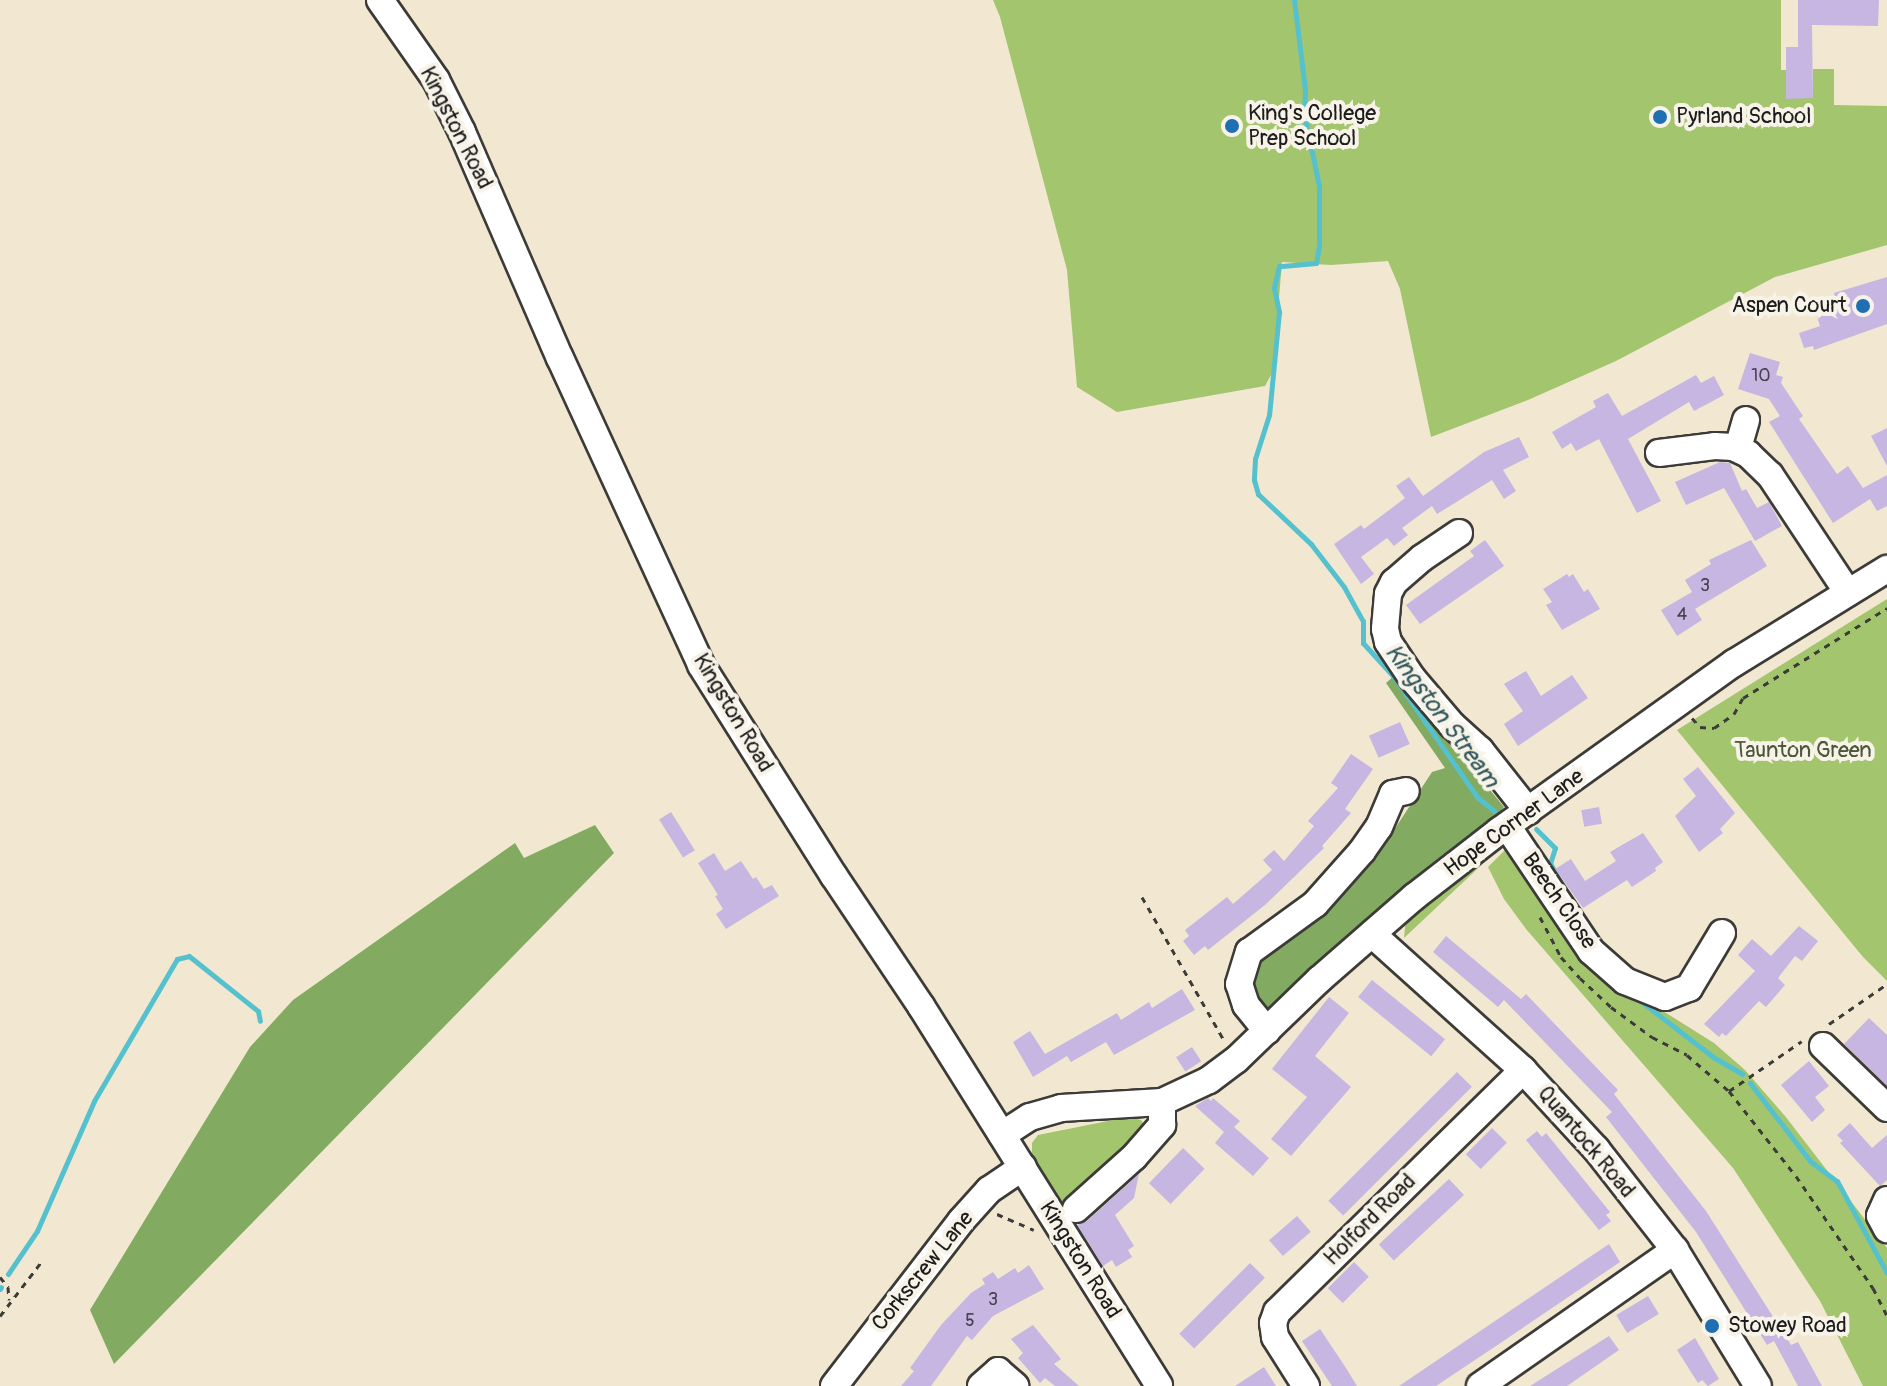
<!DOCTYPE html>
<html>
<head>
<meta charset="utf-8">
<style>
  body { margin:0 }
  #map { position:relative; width:1887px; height:1386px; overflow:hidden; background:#f2e8d1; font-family:Pangolin,sans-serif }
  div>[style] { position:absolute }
  .green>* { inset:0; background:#a3c56e }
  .forest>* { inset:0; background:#82aa61 }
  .stream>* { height:5px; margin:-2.5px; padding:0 2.5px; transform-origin:2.5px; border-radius:2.5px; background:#55c1ce }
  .building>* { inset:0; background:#c6b6e1; transform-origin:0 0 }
  .path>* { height:3px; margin-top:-1.5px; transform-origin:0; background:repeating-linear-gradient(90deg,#3c3b37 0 6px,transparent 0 12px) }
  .roads { filter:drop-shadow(2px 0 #3c3b37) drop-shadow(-2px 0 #3c3b37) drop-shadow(0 2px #3c3b37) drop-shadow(0 -2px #3c3b37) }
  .minor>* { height:26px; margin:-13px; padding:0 13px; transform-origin:13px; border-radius:13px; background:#fff }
  .dots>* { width:22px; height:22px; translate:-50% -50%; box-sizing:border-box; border:4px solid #f7f3e8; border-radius:50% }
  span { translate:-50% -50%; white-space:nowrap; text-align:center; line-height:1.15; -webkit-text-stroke:8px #f7f3e8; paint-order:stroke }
  .number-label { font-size:18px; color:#46424d }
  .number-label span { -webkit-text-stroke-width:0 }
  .poi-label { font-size:22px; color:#1c1c1c }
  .left { translate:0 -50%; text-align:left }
  .right { translate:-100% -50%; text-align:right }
  .street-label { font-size:22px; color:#1c1c1c }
  .park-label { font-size:22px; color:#4b5739 }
  .water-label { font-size:24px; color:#30565a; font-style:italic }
</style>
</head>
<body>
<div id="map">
  <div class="green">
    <i style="clip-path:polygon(993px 0,1781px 0,1781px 70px,1786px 70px,1787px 98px,1813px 98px,1813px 69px,1834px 69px,1834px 105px,1887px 106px,1887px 245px,1775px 277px,1616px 361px,1528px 400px,1431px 437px,1400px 289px,1388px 261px,1331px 265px,1282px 262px,1273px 371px,1265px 386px,1117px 412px,1077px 387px,1067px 270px,1000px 17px)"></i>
    <i style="clip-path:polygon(1887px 599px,1887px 981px,1863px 957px,1677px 730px)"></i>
    <i style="clip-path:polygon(1513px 842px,1655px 1006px,1714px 1043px,1745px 1070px,1785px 1116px,1887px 1248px,1887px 1386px,1863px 1386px,1820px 1301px,1733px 1168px,1526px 929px,1504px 899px,1488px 867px)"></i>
    <i style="clip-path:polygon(1497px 847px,1490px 857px,1404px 938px,1406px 918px)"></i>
    <i style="clip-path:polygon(1128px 1117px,1141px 1120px,1145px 1126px,1136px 1147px,1061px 1211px,1032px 1163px,1032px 1143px,1038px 1135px)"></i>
  </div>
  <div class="forest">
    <i style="clip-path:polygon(1395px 675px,1504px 807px,1494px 820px,1265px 1016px,1253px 1000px,1251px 974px,1265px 952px,1349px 885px,1396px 827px,1432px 772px,1445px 768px,1386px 683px)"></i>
    <i style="clip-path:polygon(595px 825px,614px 853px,114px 1364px,90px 1310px,250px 1047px,293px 1000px,515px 843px,524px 858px)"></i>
  </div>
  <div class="stream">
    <i style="left:1294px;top:0;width:90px;rotate:83deg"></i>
    <i style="left:1305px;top:89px;width:25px;rotate:92deg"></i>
    <i style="left:1304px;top:114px;width:74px;rotate:78.2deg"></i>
    <i style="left:1319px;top:186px;width:60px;rotate:90deg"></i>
    <i style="left:1319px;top:246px;width:17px;rotate:100deg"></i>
    <i style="left:1316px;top:263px;width:37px;rotate:175deg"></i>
    <i style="left:1279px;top:266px;width:23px;rotate:103deg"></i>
    <i style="left:1274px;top:288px;width:25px;rotate:78deg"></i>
    <i style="left:1279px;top:312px;width:103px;rotate:95.5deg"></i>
    <i style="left:1269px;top:415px;width:46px;rotate:107.7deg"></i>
    <i style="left:1255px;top:459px;width:21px;rotate:93deg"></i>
    <i style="left:1254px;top:480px;width:15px;rotate:74deg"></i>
    <i style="left:1258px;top:494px;width:73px;rotate:43.3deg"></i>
    <i style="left:1311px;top:544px;width:54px;rotate:52.5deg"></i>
    <i style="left:1344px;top:587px;width:39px;rotate:61deg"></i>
    <i style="left:1363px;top:621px;width:22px;rotate:90deg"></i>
    <i style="left:1363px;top:643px;width:46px;rotate:47.6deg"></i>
    <i style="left:1394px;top:677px;width:146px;rotate:55.3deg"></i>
    <i style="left:1477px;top:797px;width:22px;rotate:39deg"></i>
    <i style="left:1536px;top:829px;width:27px;rotate:45deg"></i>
    <i style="left:1555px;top:848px;width:16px;rotate:108deg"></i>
    <i style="left:1550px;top:863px;width:27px;rotate:62deg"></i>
    <i style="left:1638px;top:999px;width:95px;rotate:37.7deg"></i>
    <i style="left:1713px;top:1057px;width:34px;rotate:30deg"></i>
    <i style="left:1750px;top:1083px;width:98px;rotate:52.4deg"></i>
    <i style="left:1810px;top:1161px;width:34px;rotate:37deg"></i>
    <i style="left:1837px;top:1181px;width:105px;rotate:61.5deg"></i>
    <i style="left:8px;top:1274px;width:52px;rotate:-56deg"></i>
    <i style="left:37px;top:1231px;width:142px;rotate:-66.3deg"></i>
    <i style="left:94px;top:1101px;width:164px;rotate:-59.7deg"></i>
    <i style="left:177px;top:959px;width:12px;rotate:-14deg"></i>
    <i style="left:189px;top:956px;width:88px;rotate:38.6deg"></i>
    <i style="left:258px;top:1011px;width:10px;rotate:79deg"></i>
    <i style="left:0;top:1289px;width:2px;rotate:-63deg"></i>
  </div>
  <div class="building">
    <i style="clip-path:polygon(1798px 0,1879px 0,1878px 26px,1812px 25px,1813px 98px,1786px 99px,1786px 47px,1798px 47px)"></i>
    <i style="clip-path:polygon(1887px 277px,1887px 324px,1814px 350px,1813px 346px,1804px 348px,1799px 333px,1820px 326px,1817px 317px,1839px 309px,1834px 293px)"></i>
    <i style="clip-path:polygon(1750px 353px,1780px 362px,1776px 375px,1783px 377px,1781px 383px,1803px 416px,1799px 419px,1837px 474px,1848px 466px,1863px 488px,1887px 475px,1887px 506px,1877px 511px,1870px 499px,1833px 523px,1769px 422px,1780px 416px,1769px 399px,1738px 389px)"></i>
    <i style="clip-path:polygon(1696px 375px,1701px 383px,1714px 376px,1724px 395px,1694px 411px,1689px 402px,1628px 439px,1661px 501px,1637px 513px,1599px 439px,1576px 451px,1571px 443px,1562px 449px,1552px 432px,1596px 407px,1593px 401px,1608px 393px,1622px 416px)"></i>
    <i style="clip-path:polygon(1887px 428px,1887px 466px,1871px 436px)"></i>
    <i style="clip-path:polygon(1519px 437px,1529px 457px,1503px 470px,1516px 491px,1504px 499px,1492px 480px,1437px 514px,1432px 506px,1402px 528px,1408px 535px,1394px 546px,1387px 538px,1361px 557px,1374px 574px,1361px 584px,1334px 544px,1361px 525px,1364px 529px,1405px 498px,1396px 486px,1409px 477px,1423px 496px,1484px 452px)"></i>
    <i style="clip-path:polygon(1720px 462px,1730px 463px,1742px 491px,1746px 489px,1757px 508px,1769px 502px,1782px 526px,1755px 541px,1724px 488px,1686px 505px,1675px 482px)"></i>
    <i style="clip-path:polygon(1485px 540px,1504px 566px,1420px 624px,1406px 605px,1474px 556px,1470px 551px)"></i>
    <i style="clip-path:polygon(1751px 540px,1767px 566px,1695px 609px,1702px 620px,1677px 636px,1661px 610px,1692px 592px,1685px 580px,1711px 564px,1709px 560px)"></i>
    <i style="clip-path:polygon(1567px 574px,1569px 577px,1573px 574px,1584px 592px,1588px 589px,1600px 609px,1562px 630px,1546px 605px,1552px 602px,1543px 589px)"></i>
    <i style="clip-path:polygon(1526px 671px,1541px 696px,1572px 675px,1588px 698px,1518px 746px,1504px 724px,1523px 711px,1504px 684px)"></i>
    <i style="left:1400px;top:722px;width:24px;height:34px;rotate:66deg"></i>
    <i style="clip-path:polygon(1351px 754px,1373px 769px,1345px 809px,1351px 813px,1322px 846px,1324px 848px,1265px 905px,1208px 950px,1205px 946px,1194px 955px,1183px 941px,1189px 936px,1185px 930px,1227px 897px,1233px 904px,1272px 870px,1263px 860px,1274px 850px,1284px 861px,1314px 826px,1308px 821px,1338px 788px,1331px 783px)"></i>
    <i style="clip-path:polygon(1698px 767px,1735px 813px,1720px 829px,1723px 833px,1699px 852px,1675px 816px,1696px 796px,1683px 779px)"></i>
    <i style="left:1599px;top:807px;width:17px;height:18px;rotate:80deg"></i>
    <i style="left:671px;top:812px;width:45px;height:14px;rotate:58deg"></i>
    <i style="clip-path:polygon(1643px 833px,1663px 862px,1655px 868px,1656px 871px,1632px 887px,1627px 880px,1583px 908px,1555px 869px,1571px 859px,1585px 881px,1616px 861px,1610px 852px)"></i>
    <i style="clip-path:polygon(714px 853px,725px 871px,741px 861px,753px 879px,756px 877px,764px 889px,772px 885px,779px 896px,726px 929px,716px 914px,723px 909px,715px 896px,718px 895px,698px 863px)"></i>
    <i style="clip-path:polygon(1799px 926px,1818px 941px,1802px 961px,1795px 956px,1778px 978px,1785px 985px,1766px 1007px,1759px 1001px,1726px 1036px,1722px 1033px,1719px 1037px,1704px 1024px,1755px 971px,1738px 955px,1752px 939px,1771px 956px)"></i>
    <i style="clip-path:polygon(1446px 936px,1521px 999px,1526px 994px,1618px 1090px,1614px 1094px,1706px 1211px,1791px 1345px,1798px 1342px,1822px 1386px,1798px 1386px,1774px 1341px,1767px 1345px,1696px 1232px,1606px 1117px,1612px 1112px,1504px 1000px,1498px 1007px,1433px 952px)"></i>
    <i style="left:1372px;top:980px;width:94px;height:22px;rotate:39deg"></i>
    <i style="clip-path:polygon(1182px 989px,1195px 1010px,1114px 1055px,1106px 1042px,1071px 1062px,1067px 1056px,1033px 1077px,1013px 1042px,1030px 1031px,1045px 1054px,1117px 1013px,1121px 1020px,1149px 1002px,1152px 1008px)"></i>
    <i style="clip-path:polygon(1329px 997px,1349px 1013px,1315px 1056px,1351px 1087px,1291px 1156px,1271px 1139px,1307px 1097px,1272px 1069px)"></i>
    <i style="clip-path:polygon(1869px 1018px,1887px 1035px,1887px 1086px,1844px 1044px)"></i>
    <i style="left:1192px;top:1047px;width:17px;height:19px;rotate:57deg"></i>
    <i style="clip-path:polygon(1809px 1061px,1829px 1086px,1815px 1097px,1825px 1110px,1812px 1122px,1781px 1085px)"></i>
    <i style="left:1457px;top:1072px;width:21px;height:182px;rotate:45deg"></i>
    <i style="clip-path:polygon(1208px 1098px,1211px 1101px,1213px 1098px,1240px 1121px,1234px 1127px,1269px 1158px,1253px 1176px,1215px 1143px,1224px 1132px,1195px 1106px)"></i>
    <i style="clip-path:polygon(1850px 1123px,1872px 1148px,1887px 1135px,1887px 1180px,1880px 1186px,1840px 1143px,1843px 1141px,1837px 1135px)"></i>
    <i style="left:1492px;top:1128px;width:21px;height:37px;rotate:45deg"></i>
    <i style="clip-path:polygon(1537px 1131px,1542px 1137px,1546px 1133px,1610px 1212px,1606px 1215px,1611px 1221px,1599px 1230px,1526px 1140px)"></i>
    <i style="left:1183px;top:1148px;width:30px;height:49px;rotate:44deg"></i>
    <i style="clip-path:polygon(1139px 1174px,1134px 1198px,1115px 1215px,1134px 1246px,1128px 1250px,1132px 1257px,1116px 1267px,1112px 1260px,1103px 1266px,1077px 1225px,1087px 1221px)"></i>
    <i style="left:1449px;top:1179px;width:22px;height:96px;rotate:47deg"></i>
    <i style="left:1297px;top:1216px;width:21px;height:37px;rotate:49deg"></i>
    <i style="clip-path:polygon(1609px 1244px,1620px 1262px,1499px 1344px,1436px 1386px,1399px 1386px)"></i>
    <i style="left:1354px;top:1262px;width:21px;height:37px;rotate:45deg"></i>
    <i style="left:1250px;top:1263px;width:21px;height:100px;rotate:45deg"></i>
    <i style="clip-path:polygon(1029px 1265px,1044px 1289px,993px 1316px,972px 1340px,967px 1336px,931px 1386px,901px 1386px,914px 1371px,910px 1368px,941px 1325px,971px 1293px,985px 1284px,982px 1279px,993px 1272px,998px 1279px,1015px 1268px,1018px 1273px)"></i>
    <i style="left:1648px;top:1296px;width:21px;height:37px;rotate:59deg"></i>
    <i style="clip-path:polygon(1033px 1325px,1061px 1359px,1054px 1364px,1079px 1386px,1055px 1386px,1045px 1378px,1040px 1383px,1018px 1358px,1023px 1353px,1011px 1339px)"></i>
    <i style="clip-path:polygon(1320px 1329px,1346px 1368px,1357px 1386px,1332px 1386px,1302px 1341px)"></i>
    <i style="clip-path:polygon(1609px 1336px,1619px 1350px,1567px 1386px,1530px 1386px)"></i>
    <i style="clip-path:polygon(1695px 1338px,1719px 1379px,1708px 1386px,1702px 1380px,1698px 1383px,1677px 1350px)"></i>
    <i style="clip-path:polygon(1264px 1367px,1276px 1386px,1235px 1386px)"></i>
  </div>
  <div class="path">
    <i style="left:1692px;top:718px;width:12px;rotate:48deg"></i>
    <i style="left:1700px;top:727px;width:14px;rotate:4deg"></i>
    <i style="left:1714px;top:728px;width:24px;rotate:-35deg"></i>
    <i style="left:1734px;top:714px;width:18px;rotate:-61deg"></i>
    <i style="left:1743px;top:698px;width:170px;rotate:-32deg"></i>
    <i style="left:1142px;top:897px;width:165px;rotate:60.2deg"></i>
    <i style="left:1540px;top:917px;width:45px;rotate:62.3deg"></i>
    <i style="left:1561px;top:957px;width:28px;rotate:48deg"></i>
    <i style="left:1580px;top:978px;width:42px;rotate:43.1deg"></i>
    <i style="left:1611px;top:1007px;width:51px;rotate:36.2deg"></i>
    <i style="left:1652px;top:1037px;width:39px;rotate:27deg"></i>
    <i style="left:1687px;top:1055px;width:55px;rotate:40.6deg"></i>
    <i style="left:1729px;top:1091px;width:108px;rotate:51.8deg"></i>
    <i style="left:1796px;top:1176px;width:136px;rotate:55.5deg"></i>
    <i style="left:1873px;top:1288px;width:30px;rotate:63deg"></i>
    <i style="left:1829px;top:1024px;width:70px;rotate:-34.6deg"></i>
    <i style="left:1729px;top:1091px;width:88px;rotate:-34.4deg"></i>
    <i style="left:997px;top:1214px;width:40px;rotate:23.4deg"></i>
    <i style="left:0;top:1277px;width:13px;rotate:51deg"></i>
    <i style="left:8px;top:1287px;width:13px;rotate:86deg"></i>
    <i style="left:0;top:1316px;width:69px;rotate:-52.6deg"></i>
  </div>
  <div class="roads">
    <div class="minor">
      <i style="left:380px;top:0;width:98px;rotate:55deg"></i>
      <i style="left:436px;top:80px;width:58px;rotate:63.4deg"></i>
      <i style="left:462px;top:132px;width:246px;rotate:66.6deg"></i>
      <i style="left:560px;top:358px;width:338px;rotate:65.3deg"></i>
      <i style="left:701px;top:665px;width:249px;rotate:57.8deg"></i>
      <i style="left:834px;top:876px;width:156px;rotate:56.2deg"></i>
      <i style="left:921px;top:1006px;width:448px;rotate:57.9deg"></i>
      <i style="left:1738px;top:448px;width:29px;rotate:-74deg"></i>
      <i style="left:1659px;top:453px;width:56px;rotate:-7.1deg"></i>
      <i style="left:1715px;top:446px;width:18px;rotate:3deg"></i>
      <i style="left:1733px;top:447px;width:17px;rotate:25deg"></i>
      <i style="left:1748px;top:454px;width:30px;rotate:44deg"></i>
      <i style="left:1770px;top:475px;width:141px;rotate:56.5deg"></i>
      <i style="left:1459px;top:533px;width:45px;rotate:146deg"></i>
      <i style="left:1422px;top:558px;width:37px;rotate:139deg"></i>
      <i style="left:1394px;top:582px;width:13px;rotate:117deg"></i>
      <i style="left:1388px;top:594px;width:35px;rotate:95deg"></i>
      <i style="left:1385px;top:629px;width:13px;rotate:77deg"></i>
      <i style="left:1388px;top:642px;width:43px;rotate:56.3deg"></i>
      <i style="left:1412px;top:678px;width:62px;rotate:49.6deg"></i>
      <i style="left:1452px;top:725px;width:38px;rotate:42deg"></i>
      <i style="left:1480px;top:750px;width:78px;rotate:51.8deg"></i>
      <i style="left:1507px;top:826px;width:151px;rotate:56.1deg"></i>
      <i style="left:1591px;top:951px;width:45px;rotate:41.4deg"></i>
      <i style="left:1625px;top:981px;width:43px;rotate:21.8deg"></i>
      <i style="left:1665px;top:997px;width:26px;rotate:-21deg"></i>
      <i style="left:1689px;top:988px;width:64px;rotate:-59deg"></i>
      <i style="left:1372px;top:934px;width:203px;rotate:42deg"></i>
      <i style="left:1523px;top:1070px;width:108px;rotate:47.3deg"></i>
      <i style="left:1596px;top:1149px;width:128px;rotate:52deg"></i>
      <i style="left:1675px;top:1250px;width:159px;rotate:58.6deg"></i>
      <i style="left:1267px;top:1031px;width:33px;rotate:-129deg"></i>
      <i style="left:1246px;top:1005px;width:22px;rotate:-108deg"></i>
      <i style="left:1239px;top:984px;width:34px;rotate:-73deg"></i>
      <i style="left:1249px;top:952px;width:82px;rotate:-36deg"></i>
      <i style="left:1315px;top:904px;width:71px;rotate:-48.4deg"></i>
      <i style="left:1362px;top:851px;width:29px;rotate:-55deg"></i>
      <i style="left:1379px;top:827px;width:36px;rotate:-67deg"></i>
      <i style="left:1393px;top:794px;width:13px;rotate:-13deg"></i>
      <i style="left:1823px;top:1046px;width:89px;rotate:44.1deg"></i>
      <i style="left:1002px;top:1135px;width:33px;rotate:-33deg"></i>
      <i style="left:1030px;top:1117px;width:32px;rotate:-16deg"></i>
      <i style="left:1061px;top:1108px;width:101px;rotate:-3.4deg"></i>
      <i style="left:1162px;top:1102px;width:52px;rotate:-25.1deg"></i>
      <i style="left:1209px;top:1080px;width:34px;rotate:-37deg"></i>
      <i style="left:1236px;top:1060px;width:117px;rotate:-44deg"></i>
      <i style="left:1320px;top:979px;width:125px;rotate:-41.1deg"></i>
      <i style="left:1414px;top:897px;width:108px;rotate:-37.8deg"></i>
      <i style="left:1499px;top:831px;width:289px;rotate:-35.6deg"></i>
      <i style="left:1734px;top:663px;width:180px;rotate:-31.6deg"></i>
      <i style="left:1887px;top:1200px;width:17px;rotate:114deg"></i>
      <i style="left:1880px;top:1216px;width:15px;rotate:62deg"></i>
      <i style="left:1076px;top:1209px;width:78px;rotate:-41.9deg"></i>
      <i style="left:1134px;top:1157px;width:43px;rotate:-48.8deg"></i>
      <i style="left:1162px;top:1125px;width:23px;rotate:-90deg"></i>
      <i style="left:834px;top:1386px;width:208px;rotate:-52.4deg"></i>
      <i style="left:961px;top:1221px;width:42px;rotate:-47.9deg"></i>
      <i style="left:989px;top:1190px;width:41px;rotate:-34.1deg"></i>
      <i style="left:981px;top:1386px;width:23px;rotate:-41deg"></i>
      <i style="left:998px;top:1371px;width:23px;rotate:41deg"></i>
      <i style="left:1306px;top:1386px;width:58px;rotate:-122.3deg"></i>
      <i style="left:1275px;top:1337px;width:14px;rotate:-98deg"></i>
      <i style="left:1273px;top:1323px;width:12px;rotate:-70deg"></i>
      <i style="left:1277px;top:1312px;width:345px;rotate:-44.5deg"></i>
      <i style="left:1480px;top:1386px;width:238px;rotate:-34.9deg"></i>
    </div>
  </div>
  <div class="dots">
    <i style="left:1660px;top:117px;background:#1f6fb2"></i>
    <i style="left:1232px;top:126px;background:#1f6fb2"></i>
    <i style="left:1863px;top:306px;background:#1f6fb2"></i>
    <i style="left:1712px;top:1326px;background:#1f6fb2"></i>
  </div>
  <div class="number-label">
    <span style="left:1761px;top:376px">10</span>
    <span style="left:1705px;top:586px">3</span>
    <span style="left:1682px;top:615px">4</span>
    <span style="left:993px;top:1300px">3</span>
    <span style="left:970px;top:1321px">5</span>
  </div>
  <div class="poi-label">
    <span class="left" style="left:1248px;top:126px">King's College<br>Prep School</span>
    <span class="left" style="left:1676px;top:117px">Pyrland School</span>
    <span class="right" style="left:1847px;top:306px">Aspen Court</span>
    <span class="left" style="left:1728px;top:1326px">Stowey Road</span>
  </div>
  <div class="street-label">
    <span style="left:456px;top:128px;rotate:63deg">Kingston Road</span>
    <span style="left:733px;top:713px;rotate:59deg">Kingston Road</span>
    <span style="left:1514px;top:823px;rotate:-36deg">Hope Corner Lane</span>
    <span style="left:1559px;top:901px;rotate:55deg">Beech Close</span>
    <span style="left:1586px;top:1142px;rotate:50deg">Quantock Road</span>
    <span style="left:1370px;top:1220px;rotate:-45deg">Holford Road</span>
    <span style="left:1080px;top:1260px;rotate:58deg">Kingston Road</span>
    <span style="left:923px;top:1271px;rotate:-51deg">Corkscrew Lane</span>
  </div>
  <div class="park-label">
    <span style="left:1803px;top:751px">Taunton Green</span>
  </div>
  <div class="water-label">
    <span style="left:1442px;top:716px;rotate:53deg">Kingston Stream</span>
  </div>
</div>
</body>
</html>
